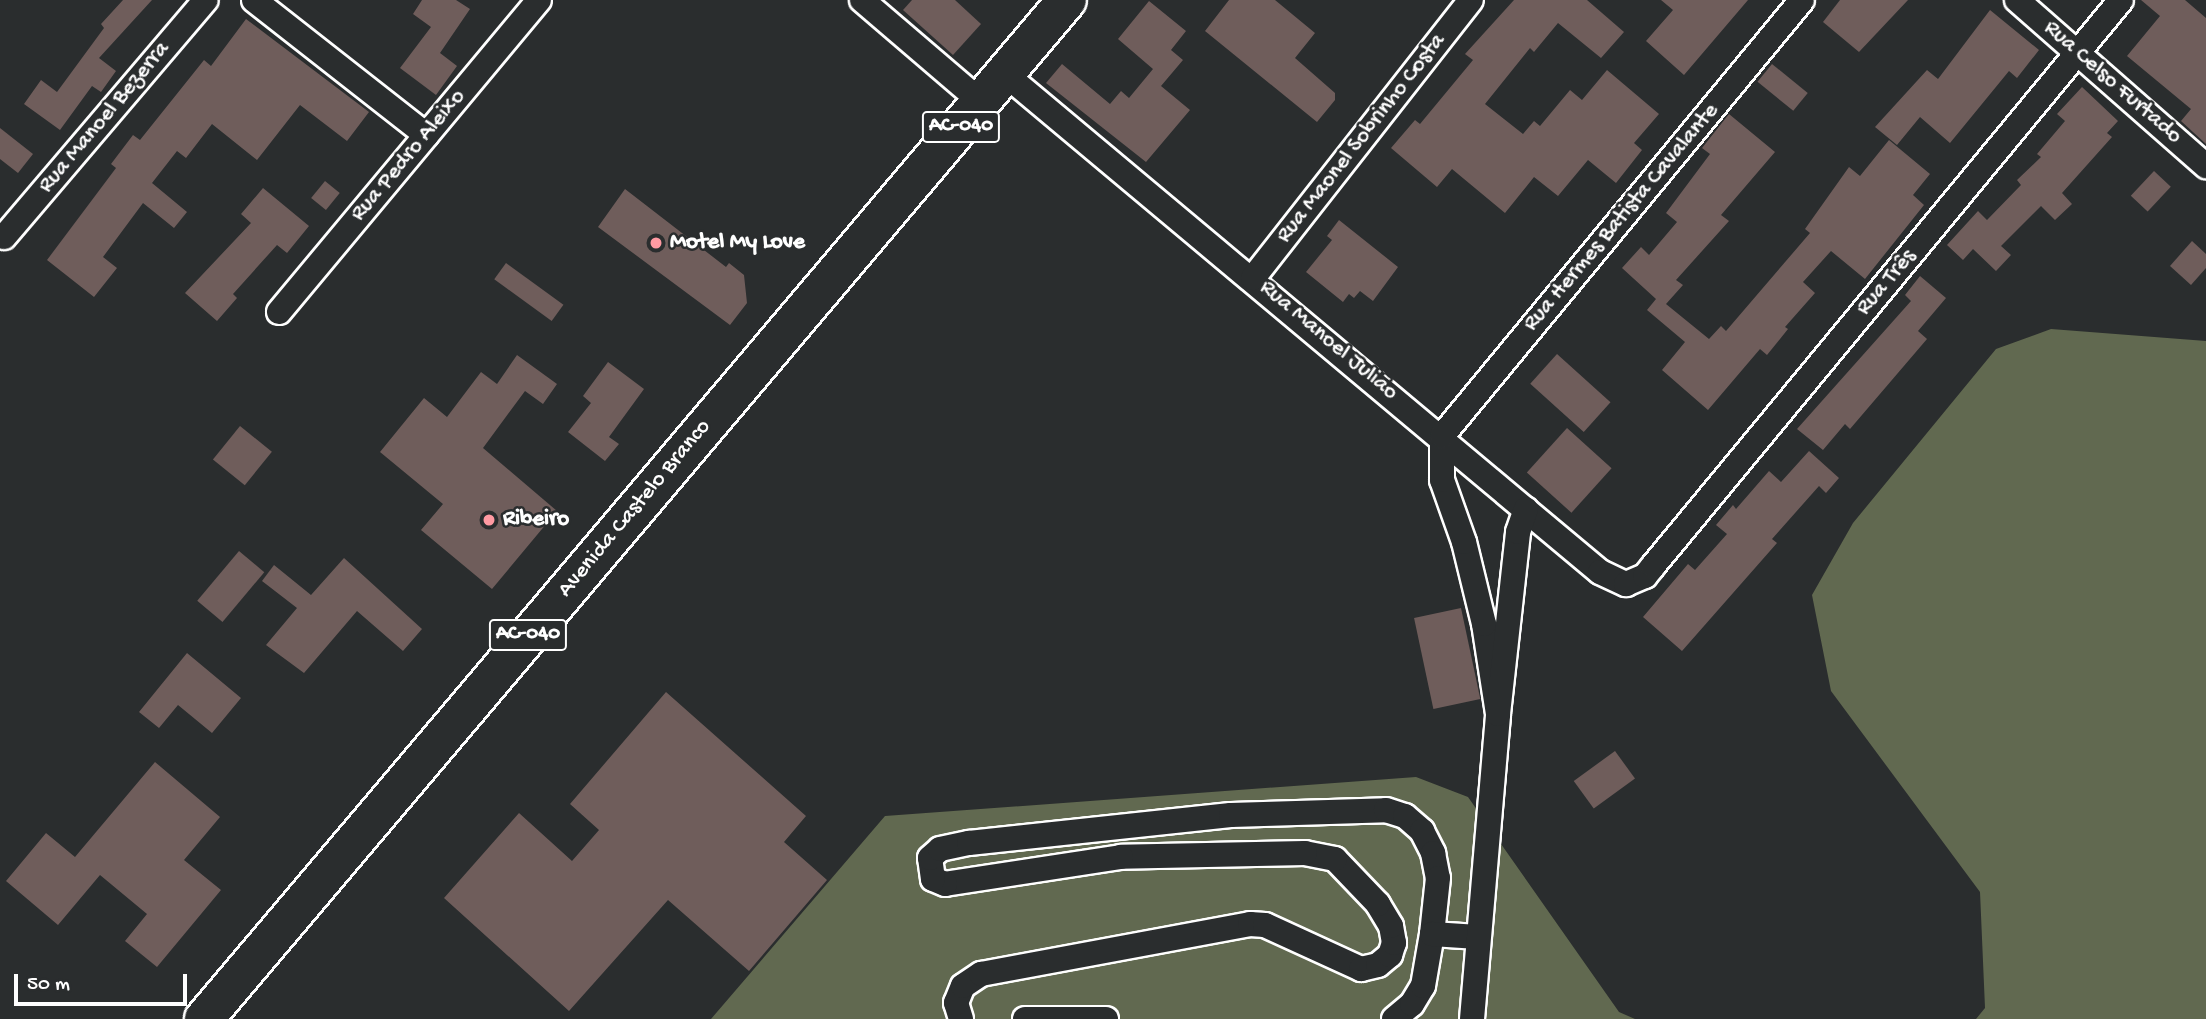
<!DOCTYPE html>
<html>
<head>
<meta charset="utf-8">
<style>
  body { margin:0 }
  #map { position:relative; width:2206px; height:1019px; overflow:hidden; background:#2a2d2e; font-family:"Gochi Hand",sans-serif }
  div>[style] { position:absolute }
  .green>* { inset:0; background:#616950 }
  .building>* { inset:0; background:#6f5d5b; transform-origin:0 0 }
  .roads { filter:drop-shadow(2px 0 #fff) drop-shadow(-2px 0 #fff) drop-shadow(0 2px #fff) drop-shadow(0 -2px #fff) }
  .minor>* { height:24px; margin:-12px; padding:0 12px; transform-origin:12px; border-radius:12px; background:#2a2d2e }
  .trunk>* { height:38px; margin:-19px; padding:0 19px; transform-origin:19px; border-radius:19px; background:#2a2d2e }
  .dots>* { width:19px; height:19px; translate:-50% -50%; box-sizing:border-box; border:4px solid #2a2d2e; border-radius:50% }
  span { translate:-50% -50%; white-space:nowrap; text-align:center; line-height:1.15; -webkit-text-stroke:5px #2a2d2e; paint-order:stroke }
  .shield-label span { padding:2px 5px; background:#2a2d2e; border:2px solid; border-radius:5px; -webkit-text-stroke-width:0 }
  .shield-label { font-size:21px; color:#fff; font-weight:700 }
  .street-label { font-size:23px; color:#fff }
  .poi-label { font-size:23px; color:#fff; font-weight:700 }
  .left { translate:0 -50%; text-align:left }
  .scale { position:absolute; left:14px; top:974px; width:173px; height:32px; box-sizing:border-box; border:4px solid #fff; border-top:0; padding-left:9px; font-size:21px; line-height:24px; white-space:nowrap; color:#fff; -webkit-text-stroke:5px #2a2d2e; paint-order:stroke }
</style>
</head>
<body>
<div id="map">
  <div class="green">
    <i style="clip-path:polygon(2051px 329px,2206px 341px,2206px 1019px,1976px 1019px,1985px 1008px,1980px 892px,1831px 691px,1812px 595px,1853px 523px,1996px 349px)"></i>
    <i style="clip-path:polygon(1416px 777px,1468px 797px,1619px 1012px,1635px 1019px,711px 1019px,885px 816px)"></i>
  </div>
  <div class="building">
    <i style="clip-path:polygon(123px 0,152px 0,99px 58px,116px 71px,101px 92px,92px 86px,60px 130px,24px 104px,41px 80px,57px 92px,104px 28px,101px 24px)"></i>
    <i style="clip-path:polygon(422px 0,456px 0,470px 9px,440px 53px,457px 66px,436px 95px,400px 68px,431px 27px,413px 14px)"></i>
    <i style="clip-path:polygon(912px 0,955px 0,981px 24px,953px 55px,903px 10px)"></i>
    <i style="clip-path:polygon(1229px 0,1275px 0,1315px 33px,1295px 58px,1335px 93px,1335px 100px,1317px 122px,1205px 31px)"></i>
    <i style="clip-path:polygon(1514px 0,1587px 0,1624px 32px,1601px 58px,1558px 23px,1534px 52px,1530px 48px,1485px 104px,1523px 134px,1534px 121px,1540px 126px,1570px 90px,1582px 100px,1607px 70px,1659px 114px,1634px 143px,1642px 150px,1616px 183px,1588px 160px,1558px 196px,1534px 177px,1505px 213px,1452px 169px,1437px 187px,1391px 148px,1415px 120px,1420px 124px,1473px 60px,1465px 54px)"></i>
    <i style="clip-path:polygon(1661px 0,1748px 0,1684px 75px,1646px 41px,1673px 10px)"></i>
    <i style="clip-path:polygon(1840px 0,1908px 0,1859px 52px,1823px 22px)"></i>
    <i style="clip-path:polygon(2141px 0,2185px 0,2206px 18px,2206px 144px,2181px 121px,2191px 109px,2127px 56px,2160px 16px)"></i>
    <i style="clip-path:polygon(1149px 1px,1186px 31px,1171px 50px,1183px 60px,1161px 86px,1190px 110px,1146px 162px,1046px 83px,1062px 64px,1110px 104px,1121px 91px,1129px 98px,1153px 69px,1118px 39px)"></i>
    <i style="clip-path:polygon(1990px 10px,2039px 50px,2017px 78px,2009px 71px,1950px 143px,1920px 117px,1897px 145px,1875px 127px,1927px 70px,1938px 79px)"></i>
    <i style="clip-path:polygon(246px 19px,369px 112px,347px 141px,300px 105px,257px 160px,212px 124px,186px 158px,177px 151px,152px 183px,187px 212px,174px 228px,143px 203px,103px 257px,117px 268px,94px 297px,47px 260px,116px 168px,111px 164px,133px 135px,140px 140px,204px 60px,211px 66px)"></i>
    <i style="left:1772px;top:64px;width:46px;height:23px;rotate:39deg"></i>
    <i style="clip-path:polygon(2082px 87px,2118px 121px,2107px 133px,2112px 137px,2062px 193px,2072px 204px,2055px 220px,2041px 206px,2001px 246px,2011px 255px,1996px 271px,1973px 249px,1963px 260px,1947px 245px,1978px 211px,1987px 220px,2021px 185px,2017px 180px,2041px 157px,2037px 154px,2065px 121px,2057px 114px)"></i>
    <i style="clip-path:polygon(1729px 114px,1775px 152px,1721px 215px,1729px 221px,1676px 280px,1683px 285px,1666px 304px,1709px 339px,1721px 326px,1726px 331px,1810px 233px,1805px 229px,1849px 167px,1860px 176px,1889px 140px,1930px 174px,1913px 195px,1924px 205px,1865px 279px,1831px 251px,1803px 282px,1815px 293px,1785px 327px,1788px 329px,1767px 355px,1760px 349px,1708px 410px,1662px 370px,1685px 342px,1647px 310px,1656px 299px,1622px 268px,1641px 247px,1649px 255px,1677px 222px,1666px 213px,1710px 154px,1702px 148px)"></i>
    <i style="clip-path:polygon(0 128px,33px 154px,18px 173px,0 159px)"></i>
    <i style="left:2154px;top:171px;width:23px;height:34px;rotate:43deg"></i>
    <i style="left:325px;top:181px;width:19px;height:22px;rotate:39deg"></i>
    <i style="clip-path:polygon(263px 188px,309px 226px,287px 253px,277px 245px,233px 294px,237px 298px,217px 321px,185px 293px,251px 223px,241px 214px)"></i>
    <i style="clip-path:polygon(625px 189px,726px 267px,729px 263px,744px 275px,747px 303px,730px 325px,598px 227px)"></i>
    <i style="clip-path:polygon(1339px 220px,1398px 267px,1373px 301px,1360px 291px,1354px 298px,1349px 294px,1343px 302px,1306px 272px,1332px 240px,1327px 236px)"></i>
    <i style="clip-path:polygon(2192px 241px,2206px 254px,2206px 268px,2191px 285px,2170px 266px)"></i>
    <i style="left:506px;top:263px;width:71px;height:20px;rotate:36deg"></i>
    <i style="clip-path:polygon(1920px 276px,1946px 298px,1918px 331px,1927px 339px,1850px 429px,1845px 424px,1823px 450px,1797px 429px,1911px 301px,1905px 295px)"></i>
    <i style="left:1557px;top:354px;width:72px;height:40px;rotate:42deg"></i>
    <i style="clip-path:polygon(517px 355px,557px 384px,543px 404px,525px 391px,483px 448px,557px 511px,492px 589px,421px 530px,443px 504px,380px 452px,424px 398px,447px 417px,481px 372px,497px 384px)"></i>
    <i style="clip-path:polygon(608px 362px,644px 389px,609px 437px,619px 444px,605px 461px,568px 432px,591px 403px,583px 396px)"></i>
    <i style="left:240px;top:426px;width:41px;height:43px;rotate:39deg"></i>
    <i style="left:1567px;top:428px;width:60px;height:60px;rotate:42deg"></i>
    <i style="clip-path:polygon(1809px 451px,1839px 478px,1826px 493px,1819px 486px,1772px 539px,1777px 543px,1682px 651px,1643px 617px,1688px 564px,1695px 570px,1727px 534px,1716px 525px,1733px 505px,1736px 509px,1769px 471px,1781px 482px)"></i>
    <i style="left:239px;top:551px;width:33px;height:65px;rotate:40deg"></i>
    <i style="clip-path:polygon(344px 558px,422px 629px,403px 651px,357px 611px,304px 673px,266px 645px,297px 608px,262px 581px,274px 565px,311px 595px)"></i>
    <i style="left:1461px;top:608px;width:93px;height:48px;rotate:78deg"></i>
    <i style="clip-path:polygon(187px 653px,241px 698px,212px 733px,178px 705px,159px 728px,139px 712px)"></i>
    <i style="clip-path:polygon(666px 692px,806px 816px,784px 842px,827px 880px,749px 971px,668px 900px,569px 1011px,444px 898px,519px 813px,572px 861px,599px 830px,570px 804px)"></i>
    <i style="left:1615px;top:751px;width:34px;height:51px;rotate:54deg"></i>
    <i style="clip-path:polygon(155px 762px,220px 817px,184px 860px,221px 890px,157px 967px,125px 941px,147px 914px,100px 875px,58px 925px,6px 881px,46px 833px,75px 857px)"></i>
  </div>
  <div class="roads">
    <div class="minor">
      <i style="left:254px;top:0;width:219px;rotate:38.1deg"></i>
      <i style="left:862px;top:0;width:157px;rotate:40.6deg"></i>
      <i style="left:2017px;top:0;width:252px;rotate:41.3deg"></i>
      <i style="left:1005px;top:74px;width:776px;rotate:39.93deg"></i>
      <i style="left:1600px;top:572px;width:29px;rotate:25deg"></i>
      <i style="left:1626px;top:584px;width:21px;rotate:-23deg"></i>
      <i style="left:1645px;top:576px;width:13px;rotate:-51deg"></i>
      <i style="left:1653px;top:566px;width:734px;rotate:-50.41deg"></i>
      <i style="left:4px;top:237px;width:311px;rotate:-49.6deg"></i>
      <i style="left:1253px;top:278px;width:353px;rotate:-51.9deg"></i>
      <i style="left:279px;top:312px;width:406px;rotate:-50.2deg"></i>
      <i style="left:1498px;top:714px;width:91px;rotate:-98.8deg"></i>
      <i style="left:1484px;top:624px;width:84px;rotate:-103.7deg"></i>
      <i style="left:1464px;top:542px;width:66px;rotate:-109.5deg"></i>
      <i style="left:1442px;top:480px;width:44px;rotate:-90deg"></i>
      <i style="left:1442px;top:436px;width:565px;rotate:-50.45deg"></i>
      <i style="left:961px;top:1019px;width:17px;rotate:-107deg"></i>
      <i style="left:956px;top:1003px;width:18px;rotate:-68deg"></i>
      <i style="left:963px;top:986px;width:22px;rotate:-34deg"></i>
      <i style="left:981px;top:974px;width:274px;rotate:-10.5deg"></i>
      <i style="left:1250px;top:924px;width:15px;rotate:4deg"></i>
      <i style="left:1265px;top:925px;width:106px;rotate:24.6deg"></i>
      <i style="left:1361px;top:969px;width:17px;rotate:-13deg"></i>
      <i style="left:1378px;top:965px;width:16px;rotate:-40deg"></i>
      <i style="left:1390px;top:955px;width:13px;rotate:-72deg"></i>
      <i style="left:1394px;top:943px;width:17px;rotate:-100deg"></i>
      <i style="left:1391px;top:926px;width:26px;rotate:-121deg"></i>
      <i style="left:1378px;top:904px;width:62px;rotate:-133.7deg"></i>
      <i style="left:1335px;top:859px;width:31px;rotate:-169deg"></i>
      <i style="left:1305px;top:853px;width:184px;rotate:178.8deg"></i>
      <i style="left:1121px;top:857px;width:178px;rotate:171.3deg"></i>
      <i style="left:945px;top:884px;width:13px;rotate:-157deg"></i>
      <i style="left:933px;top:879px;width:21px;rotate:-98deg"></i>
      <i style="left:930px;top:858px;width:13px;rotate:-42deg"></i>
      <i style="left:940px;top:849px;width:30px;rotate:-12deg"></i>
      <i style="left:969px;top:843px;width:263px;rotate:-6.1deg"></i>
      <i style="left:1231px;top:815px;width:155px;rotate:-1.8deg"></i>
      <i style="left:1386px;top:810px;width:20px;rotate:18deg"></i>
      <i style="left:1405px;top:816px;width:23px;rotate:41deg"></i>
      <i style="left:1422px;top:831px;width:25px;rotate:63deg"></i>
      <i style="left:1433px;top:853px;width:25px;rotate:79deg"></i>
      <i style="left:1438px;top:878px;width:56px;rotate:96.1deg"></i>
      <i style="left:1025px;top:1019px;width:81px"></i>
      <i style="left:1394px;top:1019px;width:23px;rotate:-40deg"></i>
      <i style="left:1412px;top:1004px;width:21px;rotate:-59deg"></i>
      <i style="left:1423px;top:986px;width:53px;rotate:-80.2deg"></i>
      <i style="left:1432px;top:934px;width:46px;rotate:3.7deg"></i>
      <i style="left:1472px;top:1019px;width:306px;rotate:-85.1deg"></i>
      <i style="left:1498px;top:714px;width:183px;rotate:-83.7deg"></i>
      <i style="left:1518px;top:532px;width:24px;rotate:-71deg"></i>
    </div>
    <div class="trunk">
      <i style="left:204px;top:1019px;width:1335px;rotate:-49.74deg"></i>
    </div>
  </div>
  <div class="dots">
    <i style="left:656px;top:243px;background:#ff9aa2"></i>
    <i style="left:489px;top:520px;background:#ff9aa2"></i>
  </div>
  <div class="shield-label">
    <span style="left:961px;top:127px">AC-040</span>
    <span style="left:528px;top:635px">AC-040</span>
  </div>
  <div class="street-label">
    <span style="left:2112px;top:83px;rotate:41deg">Rua Celso Furtado</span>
    <span style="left:105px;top:118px;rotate:-50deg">Rua Manoel Bezerra</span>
    <span style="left:1362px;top:139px;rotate:-52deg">Rua Maonel Sobrinho Costa</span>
    <span style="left:409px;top:156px;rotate:-50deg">Rua Pedro Aleixo</span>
    <span style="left:1622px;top:218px;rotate:-50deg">Rua Hermes Batista Cavalante</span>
    <span style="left:1887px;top:283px;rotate:-50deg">Rua Três</span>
    <span style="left:1328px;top:341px;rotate:40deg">Rua Manoel Julião</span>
    <span style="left:635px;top:509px;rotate:-50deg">Avenida Castelo Branco</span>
  </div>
  <div class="poi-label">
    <span class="left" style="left:670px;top:243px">Motel My Love</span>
    <span class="left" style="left:503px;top:520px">Ribeiro</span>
  </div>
  <div class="scale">50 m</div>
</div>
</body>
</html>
